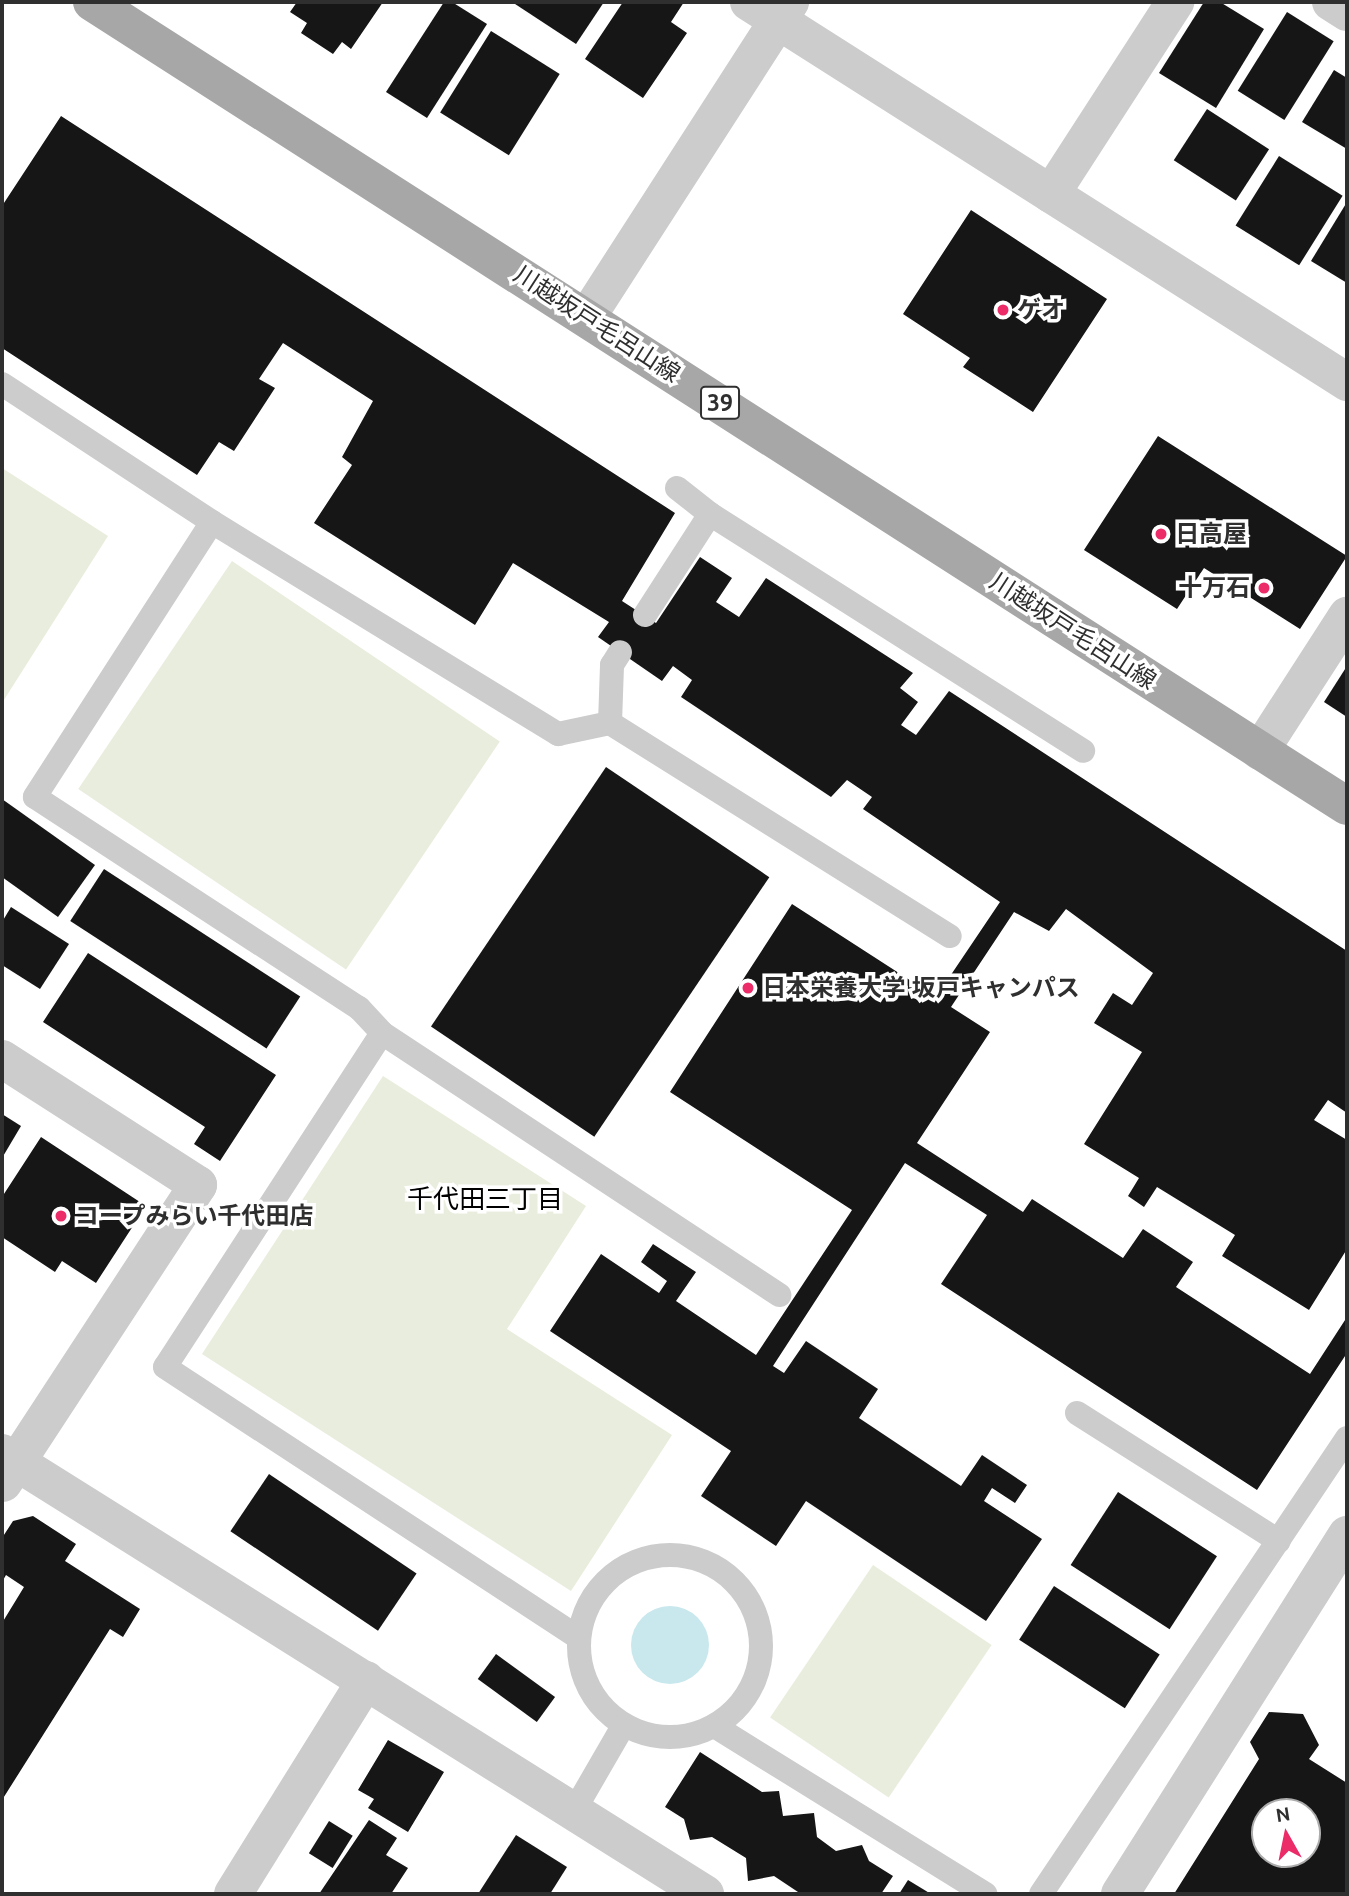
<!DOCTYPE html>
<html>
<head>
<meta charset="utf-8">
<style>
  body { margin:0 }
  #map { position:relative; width:1349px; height:1896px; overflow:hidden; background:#fff; font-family:Ubuntu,"Noto Sans JP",sans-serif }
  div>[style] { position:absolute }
  .green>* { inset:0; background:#e9eddd; transform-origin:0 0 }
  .water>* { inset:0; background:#c8e8ed }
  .round { border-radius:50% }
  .building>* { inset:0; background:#161616; transform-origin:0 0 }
  .service>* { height:24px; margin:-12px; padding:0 12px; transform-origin:12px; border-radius:12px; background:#ccc }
  .service>.ring { margin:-12px; padding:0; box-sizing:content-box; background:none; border:24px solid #ccc; border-radius:50% }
  .minor>* { height:38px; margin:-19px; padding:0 19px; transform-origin:19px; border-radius:19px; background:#ccc }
  .primary>* { height:38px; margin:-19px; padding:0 19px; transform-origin:19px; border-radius:19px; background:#a7a7a7 }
  .dots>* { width:19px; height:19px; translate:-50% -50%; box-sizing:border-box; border:4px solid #fff; border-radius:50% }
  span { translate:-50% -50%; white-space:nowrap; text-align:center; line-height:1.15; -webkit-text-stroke:7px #fff; paint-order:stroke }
  .shield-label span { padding:2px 5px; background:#fff; border:2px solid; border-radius:5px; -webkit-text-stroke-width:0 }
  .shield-label { font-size:23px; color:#2f2f2f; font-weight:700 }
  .poi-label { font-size:24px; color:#2f2f2f; font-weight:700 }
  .left { translate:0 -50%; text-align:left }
  .right { translate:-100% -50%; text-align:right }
  .street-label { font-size:24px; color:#2f2f2f }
  .neighbourhood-label { font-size:26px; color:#000 }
  .frame { position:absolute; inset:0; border:4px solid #2f2f2f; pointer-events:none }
  .north { position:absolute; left:1251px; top:1798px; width:70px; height:70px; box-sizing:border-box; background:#fff; border:2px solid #acacac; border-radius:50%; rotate:351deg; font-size:19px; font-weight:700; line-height:28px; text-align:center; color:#2f2f2f }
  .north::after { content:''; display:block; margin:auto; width:24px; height:32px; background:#eb2c69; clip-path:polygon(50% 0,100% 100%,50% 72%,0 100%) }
</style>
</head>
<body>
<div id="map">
  <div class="green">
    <i style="clip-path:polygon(2px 468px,108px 536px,2px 703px)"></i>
    <i style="left:232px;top:561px;width:323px;height:275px;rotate:34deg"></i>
    <i style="clip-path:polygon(383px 1076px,586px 1206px,507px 1329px,672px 1435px,571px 1591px,202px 1354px)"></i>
    <i style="left:873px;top:1565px;width:143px;height:184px;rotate:34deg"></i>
  </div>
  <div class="water">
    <i class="round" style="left:631px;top:1606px;width:78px;height:78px"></i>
  </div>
  <div class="building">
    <i style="clip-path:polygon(297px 2px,383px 2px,351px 49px,342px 42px,333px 54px,301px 33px,307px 23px,290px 12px)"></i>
    <i style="clip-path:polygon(444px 2px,452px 2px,487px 24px,427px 118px,386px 92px)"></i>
    <i style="clip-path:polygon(512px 2px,604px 2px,576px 44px)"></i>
    <i style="clip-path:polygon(623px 2px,684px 2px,671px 22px,687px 33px,643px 98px,585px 59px)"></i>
    <i style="clip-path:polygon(1204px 2px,1220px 2px,1264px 29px,1216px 108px,1159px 73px)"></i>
    <i style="left:1287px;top:12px;width:55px;height:93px;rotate:32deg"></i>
    <i style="left:491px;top:31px;width:81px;height:96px;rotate:32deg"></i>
    <i style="clip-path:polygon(1334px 70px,1347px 78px,1347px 149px,1302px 122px)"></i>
    <i style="left:1207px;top:109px;width:74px;height:61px;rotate:33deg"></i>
    <i style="clip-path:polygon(61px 116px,675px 513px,622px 601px,656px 623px,700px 557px,732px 578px,716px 602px,739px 617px,766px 578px,913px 673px,900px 688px,918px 702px,901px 725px,916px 735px,949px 691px,1347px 951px,1347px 1113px,1328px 1100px,1314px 1120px,1347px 1140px,1347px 1249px,1309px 1310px,1222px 1256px,1235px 1235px,1157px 1187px,1144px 1207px,1128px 1196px,1139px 1178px,1084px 1144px,1142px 1052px,1094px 1023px,1113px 993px,1132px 1005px,1153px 973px,1066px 909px,1049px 931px,1014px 912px,951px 1007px,990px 1032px,917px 1143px,1023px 1212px,1032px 1199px,1123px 1258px,1143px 1229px,1193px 1262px,1176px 1287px,1310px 1374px,1347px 1317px,1347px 1353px,1257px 1490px,941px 1284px,987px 1215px,905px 1163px,773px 1366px,784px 1373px,806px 1341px,878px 1389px,859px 1418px,961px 1486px,982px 1455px,1027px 1485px,1015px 1503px,992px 1488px,984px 1501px,1042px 1539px,986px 1621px,806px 1501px,776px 1546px,701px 1496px,731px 1451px,550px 1331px,601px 1254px,659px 1293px,667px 1281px,641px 1262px,653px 1244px,696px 1272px,676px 1301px,756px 1355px,852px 1210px,670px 1092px,792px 904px,936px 997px,1000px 902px,863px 809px,872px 797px,847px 780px,831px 797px,681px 697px,692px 680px,673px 666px,662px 681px,598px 637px,609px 622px,513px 563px,475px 625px,314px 523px,352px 465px,342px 457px,373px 401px,283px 343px,259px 379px,275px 388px,234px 451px,219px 442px,197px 475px,2px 348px,2px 206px)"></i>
    <i style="left:1279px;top:156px;width:75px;height:82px;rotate:32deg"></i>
    <i style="clip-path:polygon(1347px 202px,1347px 283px,1311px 261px)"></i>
    <i style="clip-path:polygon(971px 210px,1107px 299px,1033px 412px,963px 367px,970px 358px,903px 314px)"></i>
    <i style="clip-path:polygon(1158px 436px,1347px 556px,1300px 629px,1204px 568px,1177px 609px,1084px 550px)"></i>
    <i style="clip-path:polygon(1347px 666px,1347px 717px,1324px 702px)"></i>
    <i style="left:606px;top:767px;width:197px;height:313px;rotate:34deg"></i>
    <i style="clip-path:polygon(2px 799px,95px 865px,58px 917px,2px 877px)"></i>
    <i style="left:104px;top:869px;width:234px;height:62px;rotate:33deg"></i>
    <i style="clip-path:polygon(11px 907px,69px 944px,40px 989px,2px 965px,2px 922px)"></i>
    <i style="clip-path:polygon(88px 953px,276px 1075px,220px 1161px,194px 1144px,205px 1127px,43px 1022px)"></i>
    <i style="clip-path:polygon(2px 1114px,21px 1126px,2px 1158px)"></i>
    <i style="clip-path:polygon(41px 1137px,146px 1206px,96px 1283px,62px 1261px,55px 1272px,2px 1237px,2px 1197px)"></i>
    <i style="left:269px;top:1474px;width:178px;height:69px;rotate:34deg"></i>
    <i style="left:1118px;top:1492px;width:118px;height:87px;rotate:33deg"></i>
    <i style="clip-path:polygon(33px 1516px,76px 1544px,65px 1561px,140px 1609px,123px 1637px,110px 1629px,2px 1800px,2px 1623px,24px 1587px,6px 1575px,2px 1582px,2px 1538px,13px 1521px)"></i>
    <i style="left:1054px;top:1586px;width:126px;height:64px;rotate:33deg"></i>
    <i style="left:496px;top:1654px;width:73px;height:31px;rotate:36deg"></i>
    <i style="clip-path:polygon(evenodd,1269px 1712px,1303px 1714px,1319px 1745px,1309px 1759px,1347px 1783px,1347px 1894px,1174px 1894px,1259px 1759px,1250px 1742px,1269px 1712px,1265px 1812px,1307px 1812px,1307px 1854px,1265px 1854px,1265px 1812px)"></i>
    <i style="clip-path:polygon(388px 1740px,444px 1772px,408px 1832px,368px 1808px,374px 1799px,358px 1790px)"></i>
    <i style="clip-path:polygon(700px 1752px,762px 1792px,779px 1791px,783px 1816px,814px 1813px,817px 1837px,836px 1851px,862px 1845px,869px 1861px,893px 1876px,881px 1894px,801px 1894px,774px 1876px,748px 1881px,746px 1858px,712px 1837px,690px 1840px,684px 1819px,665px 1807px)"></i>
    <i style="clip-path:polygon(369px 1820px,397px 1838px,386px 1855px,408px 1868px,391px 1894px,319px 1894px)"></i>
    <i style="left:329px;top:1821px;width:28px;height:38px;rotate:32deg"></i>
    <i style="clip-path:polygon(516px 1835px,567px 1867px,550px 1894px,478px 1894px)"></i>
    <i style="clip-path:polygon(908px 1880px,931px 1894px,899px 1894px)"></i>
  </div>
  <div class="service">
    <i style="left:2px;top:384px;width:251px;rotate:33.3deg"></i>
    <i style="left:212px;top:522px;width:406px;rotate:31.5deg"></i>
    <i style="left:558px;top:734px;width:53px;rotate:-11.9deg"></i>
    <i style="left:610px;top:723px;width:401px;rotate:32.1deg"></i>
    <i style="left:677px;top:488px;width:42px;rotate:38.2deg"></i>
    <i style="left:710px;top:514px;width:442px;rotate:32.4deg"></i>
    <i style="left:212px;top:522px;width:327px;rotate:122.8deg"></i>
    <i style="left:35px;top:797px;width:387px;rotate:33.1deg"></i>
    <i style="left:359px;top:1008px;width:34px;rotate:47deg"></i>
    <i style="left:382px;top:1033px;width:476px;rotate:33.4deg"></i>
    <i style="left:645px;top:615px;width:120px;rotate:-57.2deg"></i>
    <i style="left:610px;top:723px;width:58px;rotate:-88deg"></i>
    <i style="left:612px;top:665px;width:15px;rotate:-58deg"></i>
    <i style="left:382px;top:1033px;width:398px;rotate:123deg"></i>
    <i style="left:165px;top:1367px;width:493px;rotate:33.2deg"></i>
    <i style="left:1077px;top:1413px;width:239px;rotate:32.4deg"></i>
    <i class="ring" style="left:579px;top:1555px;width:158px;height:158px"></i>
    <i style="left:716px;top:1727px;width:317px;rotate:31.8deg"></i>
    <i style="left:574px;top:1811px;width:98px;rotate:-60deg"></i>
    <i style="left:1041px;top:1894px;width:549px;rotate:-56.14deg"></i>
  </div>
  <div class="minor">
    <i style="left:749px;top:2px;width:709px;rotate:32.43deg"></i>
    <i style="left:1331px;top:2px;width:19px;rotate:32deg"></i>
    <i style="left:1051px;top:194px;width:229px;rotate:-57.1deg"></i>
    <i style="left:587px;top:317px;width:375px;rotate:-57.2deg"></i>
    <i style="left:1260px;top:751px;width:161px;rotate:-57.2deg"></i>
    <i style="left:2px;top:1059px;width:233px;rotate:32.7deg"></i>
    <i style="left:198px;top:1185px;width:356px;rotate:123.2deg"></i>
    <i style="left:2px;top:1453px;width:830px;rotate:32.1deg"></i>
    <i style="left:233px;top:1894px;width:252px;rotate:-58.1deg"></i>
    <i style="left:1120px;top:1894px;width:425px;rotate:-57.7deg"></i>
  </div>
  <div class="primary">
    <i style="left:92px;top:2px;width:1490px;rotate:32.65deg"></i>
  </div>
  <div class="dots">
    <i style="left:1003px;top:310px;background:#eb2c69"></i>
    <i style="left:1161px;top:534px;background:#eb2c69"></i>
    <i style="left:1264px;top:588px;background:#eb2c69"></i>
    <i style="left:748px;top:988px;background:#eb2c69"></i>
    <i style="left:61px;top:1216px;background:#eb2c69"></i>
  </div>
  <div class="shield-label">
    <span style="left:720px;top:403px">39</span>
  </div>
  <div class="poi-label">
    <span class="left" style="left:1017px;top:310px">ゲオ</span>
    <span class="left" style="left:1175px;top:534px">日高屋</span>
    <span class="right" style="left:1250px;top:588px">十万石</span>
    <span class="left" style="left:762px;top:988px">日本栄養大学 坂戸キャンパス</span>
    <span class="left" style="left:75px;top:1216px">コープみらい千代田店</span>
  </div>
  <div class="street-label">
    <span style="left:597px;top:324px;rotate:33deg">川越坂戸毛呂山線</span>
    <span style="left:1073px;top:631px;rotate:33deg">川越坂戸毛呂山線</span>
  </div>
  <div class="neighbourhood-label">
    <span style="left:485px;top:1199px">千代田三丁目</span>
  </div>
  <div class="frame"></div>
  <div class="north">N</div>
</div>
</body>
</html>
